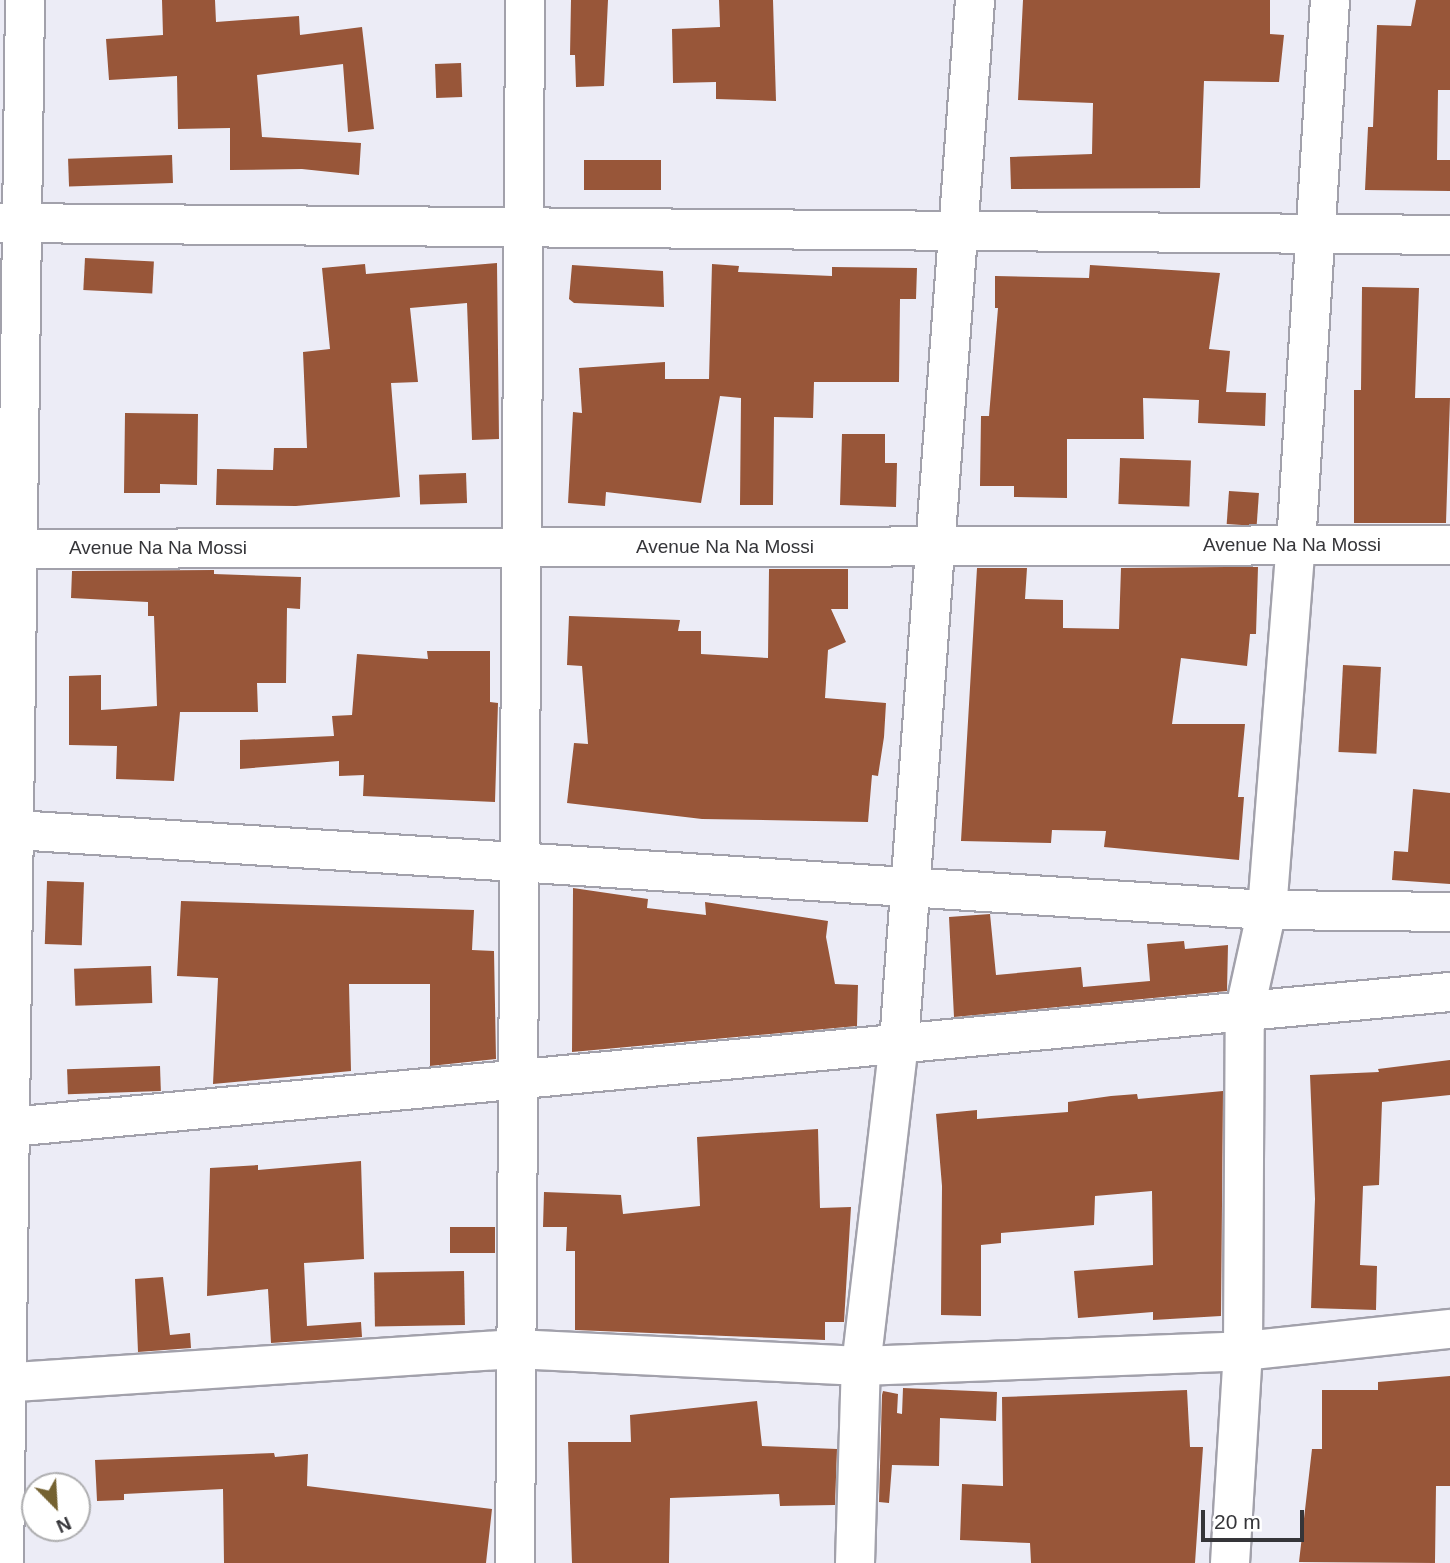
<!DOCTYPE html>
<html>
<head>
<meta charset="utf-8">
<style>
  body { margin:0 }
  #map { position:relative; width:1450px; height:1563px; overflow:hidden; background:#ececf6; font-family:Arial,sans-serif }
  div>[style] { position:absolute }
  .building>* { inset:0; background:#985639; transform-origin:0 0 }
  .roads { filter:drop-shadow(2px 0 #a2a1ab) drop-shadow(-2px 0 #a2a1ab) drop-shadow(0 2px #a2a1ab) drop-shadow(0 -2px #a2a1ab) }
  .minor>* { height:38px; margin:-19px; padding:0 19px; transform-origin:19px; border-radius:19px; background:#fff }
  span { translate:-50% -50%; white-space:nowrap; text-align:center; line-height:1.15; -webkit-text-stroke:7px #fff; paint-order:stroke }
  .street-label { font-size:19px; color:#353539 }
  .north { position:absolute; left:21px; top:1472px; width:70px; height:70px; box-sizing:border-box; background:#fff; border:2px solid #aeaeb0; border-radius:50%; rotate:156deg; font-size:19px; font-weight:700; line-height:28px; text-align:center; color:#353539 }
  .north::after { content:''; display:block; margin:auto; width:24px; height:32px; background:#756231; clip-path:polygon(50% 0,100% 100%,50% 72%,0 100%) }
  .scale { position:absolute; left:1201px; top:1510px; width:103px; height:32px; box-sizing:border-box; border:4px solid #353539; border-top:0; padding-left:9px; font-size:21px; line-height:24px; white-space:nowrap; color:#353539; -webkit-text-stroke:5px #fff; paint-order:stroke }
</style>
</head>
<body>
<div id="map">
  <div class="building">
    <i style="clip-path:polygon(162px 0,215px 0,216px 22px,299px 16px,300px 35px,362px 27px,374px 129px,348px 132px,343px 64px,257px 75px,262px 137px,361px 143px,359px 175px,302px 169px,230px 170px,230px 128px,178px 129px,177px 76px,109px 80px,106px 39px,163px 35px)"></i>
    <i style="clip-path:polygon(571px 0,608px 0,604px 86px,576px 87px,575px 55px,570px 55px)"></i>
    <i style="clip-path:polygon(719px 0,773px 0,776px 101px,716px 99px,716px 82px,673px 83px,672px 29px,720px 27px)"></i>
    <i style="clip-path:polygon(1023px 0,1270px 0,1270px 34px,1284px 35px,1279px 82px,1204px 81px,1200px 188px,1011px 189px,1010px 157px,1092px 154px,1093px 103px,1018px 100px)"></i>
    <i style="clip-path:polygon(1416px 0,1450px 0,1450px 90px,1438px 90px,1437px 160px,1450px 160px,1450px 191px,1365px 190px,1368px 127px,1373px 127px,1377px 25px,1411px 26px)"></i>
    <i style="left:461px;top:63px;width:34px;height:26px;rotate:88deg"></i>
    <i style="left:172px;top:155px;width:28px;height:104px;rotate:88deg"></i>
    <i style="left:661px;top:160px;width:30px;height:77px;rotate:90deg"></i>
    <i style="left:85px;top:258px;width:69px;height:32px;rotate:3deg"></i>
    <i style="clip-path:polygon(497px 263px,499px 439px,472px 440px,467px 303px,410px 308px,418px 382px,391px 383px,400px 497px,296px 506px,216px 505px,217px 469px,273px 470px,274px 448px,307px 448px,303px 352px,330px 349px,322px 268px,365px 264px,366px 274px)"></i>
    <i style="clip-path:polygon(712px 264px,739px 266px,738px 272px,832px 276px,832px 267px,917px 268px,916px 299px,900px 299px,899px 382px,814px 382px,813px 418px,774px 417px,773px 505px,740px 505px,741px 398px,720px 396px,701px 503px,606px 492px,605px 506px,568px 503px,573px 412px,582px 413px,579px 368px,665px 362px,665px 379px,709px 379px)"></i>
    <i style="clip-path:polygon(572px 265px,663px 271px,664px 307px,574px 303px,569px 299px)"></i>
    <i style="clip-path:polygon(1090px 265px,1220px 273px,1209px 349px,1230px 351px,1226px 392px,1266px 393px,1265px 426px,1198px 423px,1199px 400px,1143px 398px,1144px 439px,1067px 439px,1067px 498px,1014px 497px,1014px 486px,980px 486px,981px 416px,989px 416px,998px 308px,995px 308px,995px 276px,1089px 278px)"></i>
    <i style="clip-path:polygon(1362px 287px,1419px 288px,1415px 398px,1450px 398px,1446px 523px,1354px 523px,1354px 390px,1361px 390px)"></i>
    <i style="clip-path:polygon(125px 413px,198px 414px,197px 485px,160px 484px,160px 493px,124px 493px)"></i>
    <i style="clip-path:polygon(842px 434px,885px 434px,885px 463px,897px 463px,896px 507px,840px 505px)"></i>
    <i style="left:1120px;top:458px;width:71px;height:46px;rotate:2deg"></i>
    <i style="left:466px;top:473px;width:30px;height:47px;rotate:88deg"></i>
    <i style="left:1229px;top:491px;width:30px;height:33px;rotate:4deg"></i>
    <i style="clip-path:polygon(1226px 567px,1258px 567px,1256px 634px,1250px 634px,1247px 666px,1181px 658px,1172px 724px,1245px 724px,1238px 797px,1244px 797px,1239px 860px,1104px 847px,1106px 831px,1052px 830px,1051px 843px,961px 841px,977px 568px,1027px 568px,1025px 599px,1063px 600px,1063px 628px,1119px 629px,1121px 568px)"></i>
    <i style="clip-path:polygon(769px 569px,848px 569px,848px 609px,831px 609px,846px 642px,828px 650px,825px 698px,886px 703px,884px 737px,878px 776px,872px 775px,868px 822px,702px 819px,567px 803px,574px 743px,588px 744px,582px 666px,567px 665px,569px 616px,680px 620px,678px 631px,701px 631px,701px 654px,768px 658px)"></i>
    <i style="clip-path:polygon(214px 570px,214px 574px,301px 577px,300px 609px,287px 608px,286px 683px,257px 683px,258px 712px,180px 712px,174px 781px,116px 779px,117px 746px,69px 745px,69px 676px,101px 675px,101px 710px,157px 706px,154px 616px,148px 616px,148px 602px,71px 598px,72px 571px)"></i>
    <i style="clip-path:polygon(427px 651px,490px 651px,490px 702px,498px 703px,495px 802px,363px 796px,364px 775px,339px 776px,339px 761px,240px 769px,240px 740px,334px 736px,332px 716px,352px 715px,357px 654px,428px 659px)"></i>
    <i style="left:1343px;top:665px;width:38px;height:87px;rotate:3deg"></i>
    <i style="clip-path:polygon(1413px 789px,1450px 793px,1450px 884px,1392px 880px,1394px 851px,1408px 852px)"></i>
    <i style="left:47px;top:881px;width:37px;height:63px;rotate:2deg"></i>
    <i style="clip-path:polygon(573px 888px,648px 899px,647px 908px,706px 915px,705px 902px,828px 921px,826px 937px,835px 984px,858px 985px,857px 1026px,572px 1052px)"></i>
    <i style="clip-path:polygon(181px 901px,474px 910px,472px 950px,494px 951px,496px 1059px,430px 1066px,430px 984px,349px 984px,351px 1071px,213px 1084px,218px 978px,177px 976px)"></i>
    <i style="clip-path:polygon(990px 914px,996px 975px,1081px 967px,1083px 987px,1150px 981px,1147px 944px,1184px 941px,1185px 949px,1228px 945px,1227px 991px,954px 1017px,949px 917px)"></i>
    <i style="left:151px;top:966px;width:37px;height:77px;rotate:88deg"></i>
    <i style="clip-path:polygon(1450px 1060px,1450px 1095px,1382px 1102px,1379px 1185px,1363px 1186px,1360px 1265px,1377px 1266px,1376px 1310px,1311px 1308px,1315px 1199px,1310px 1075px,1379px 1072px,1378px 1069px)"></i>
    <i style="left:160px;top:1066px;width:25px;height:93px;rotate:88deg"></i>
    <i style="clip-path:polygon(1223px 1091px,1221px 1316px,1153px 1320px,1153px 1312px,1078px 1318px,1074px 1271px,1153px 1265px,1152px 1191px,1095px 1196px,1094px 1225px,1001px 1233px,1001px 1243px,981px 1245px,981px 1316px,941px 1315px,942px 1186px,936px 1114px,977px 1110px,977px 1119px,1068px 1112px,1068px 1102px,1111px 1096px,1137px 1094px,1138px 1099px)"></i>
    <i style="clip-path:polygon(818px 1129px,820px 1208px,851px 1207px,844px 1322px,825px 1322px,825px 1340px,575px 1330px,575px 1251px,566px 1251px,567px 1227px,543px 1227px,544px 1192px,621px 1195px,623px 1214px,700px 1206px,697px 1137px)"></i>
    <i style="clip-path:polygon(361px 1161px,364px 1259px,304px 1263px,307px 1326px,361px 1322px,362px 1337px,271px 1343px,268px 1289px,207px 1296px,210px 1168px,258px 1165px,258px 1170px)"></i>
    <i style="left:495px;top:1227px;width:26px;height:45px;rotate:90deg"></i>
    <i style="left:464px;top:1271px;width:54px;height:90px;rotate:89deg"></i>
    <i style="clip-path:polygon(163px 1277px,170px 1335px,190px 1333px,191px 1348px,138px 1352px,135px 1279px)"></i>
    <i style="clip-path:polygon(1450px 1376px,1450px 1486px,1436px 1486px,1435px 1563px,1299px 1562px,1312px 1449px,1322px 1449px,1322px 1390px,1378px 1390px,1378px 1382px)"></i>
    <i style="clip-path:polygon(903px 1388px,997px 1392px,996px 1421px,940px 1418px,939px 1466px,892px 1465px,889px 1503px,879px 1502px,882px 1395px,883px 1391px,898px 1394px,897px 1413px,902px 1414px)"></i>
    <i style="clip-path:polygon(1187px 1390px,1190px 1447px,1203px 1447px,1195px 1563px,1031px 1563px,1030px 1543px,960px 1540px,962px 1484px,1003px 1486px,1002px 1397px)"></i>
    <i style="clip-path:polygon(757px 1401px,762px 1446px,837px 1449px,835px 1505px,780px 1506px,779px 1494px,670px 1498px,669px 1563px,572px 1563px,568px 1442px,631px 1442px,630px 1415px)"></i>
    <i style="clip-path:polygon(274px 1453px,275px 1457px,308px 1454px,307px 1486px,492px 1509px,486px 1563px,224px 1563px,223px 1489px,124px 1494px,124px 1500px,97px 1501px,95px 1460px)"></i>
  </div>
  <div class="roads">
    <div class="minor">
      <i style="left:0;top:223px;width:1450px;rotate:0.47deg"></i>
      <i style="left:0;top:549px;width:1450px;rotate:-0.16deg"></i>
      <i style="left:0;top:829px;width:1270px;rotate:3.66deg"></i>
      <i style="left:1267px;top:910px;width:183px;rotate:0.6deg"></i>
      <i style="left:0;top:1128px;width:1456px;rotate:-5.36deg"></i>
      <i style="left:0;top:1383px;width:516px;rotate:-3.78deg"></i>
      <i style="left:515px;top:1349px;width:346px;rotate:2.8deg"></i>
      <i style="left:861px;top:1366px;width:382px;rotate:-2.2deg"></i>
      <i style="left:1243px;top:1351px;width:208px;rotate:-6.1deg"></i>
      <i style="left:4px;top:1563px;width:1563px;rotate:-89.23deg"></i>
      <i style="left:515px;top:1563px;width:1563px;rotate:-89.63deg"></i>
      <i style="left:855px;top:1563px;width:197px;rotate:-88.3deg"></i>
      <i style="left:861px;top:1366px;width:325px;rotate:-83.3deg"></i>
      <i style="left:899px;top:1043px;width:1046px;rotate:-85.83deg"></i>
      <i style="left:1230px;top:1563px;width:212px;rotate:-86.5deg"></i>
      <i style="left:1243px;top:1351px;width:342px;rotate:-89.7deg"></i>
      <i style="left:1245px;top:1009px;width:101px;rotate:-77.5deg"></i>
      <i style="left:1267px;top:910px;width:366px;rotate:-85.5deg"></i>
      <i style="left:1296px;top:545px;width:546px;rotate:-86.43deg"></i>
    </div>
  </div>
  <div class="street-label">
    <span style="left:1292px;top:545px">Avenue Na Na Mossi</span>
    <span style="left:725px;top:547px">Avenue Na Na Mossi</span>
    <span style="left:158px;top:548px">Avenue Na Na Mossi</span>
  </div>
  <div class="north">N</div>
  <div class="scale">20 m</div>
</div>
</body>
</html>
